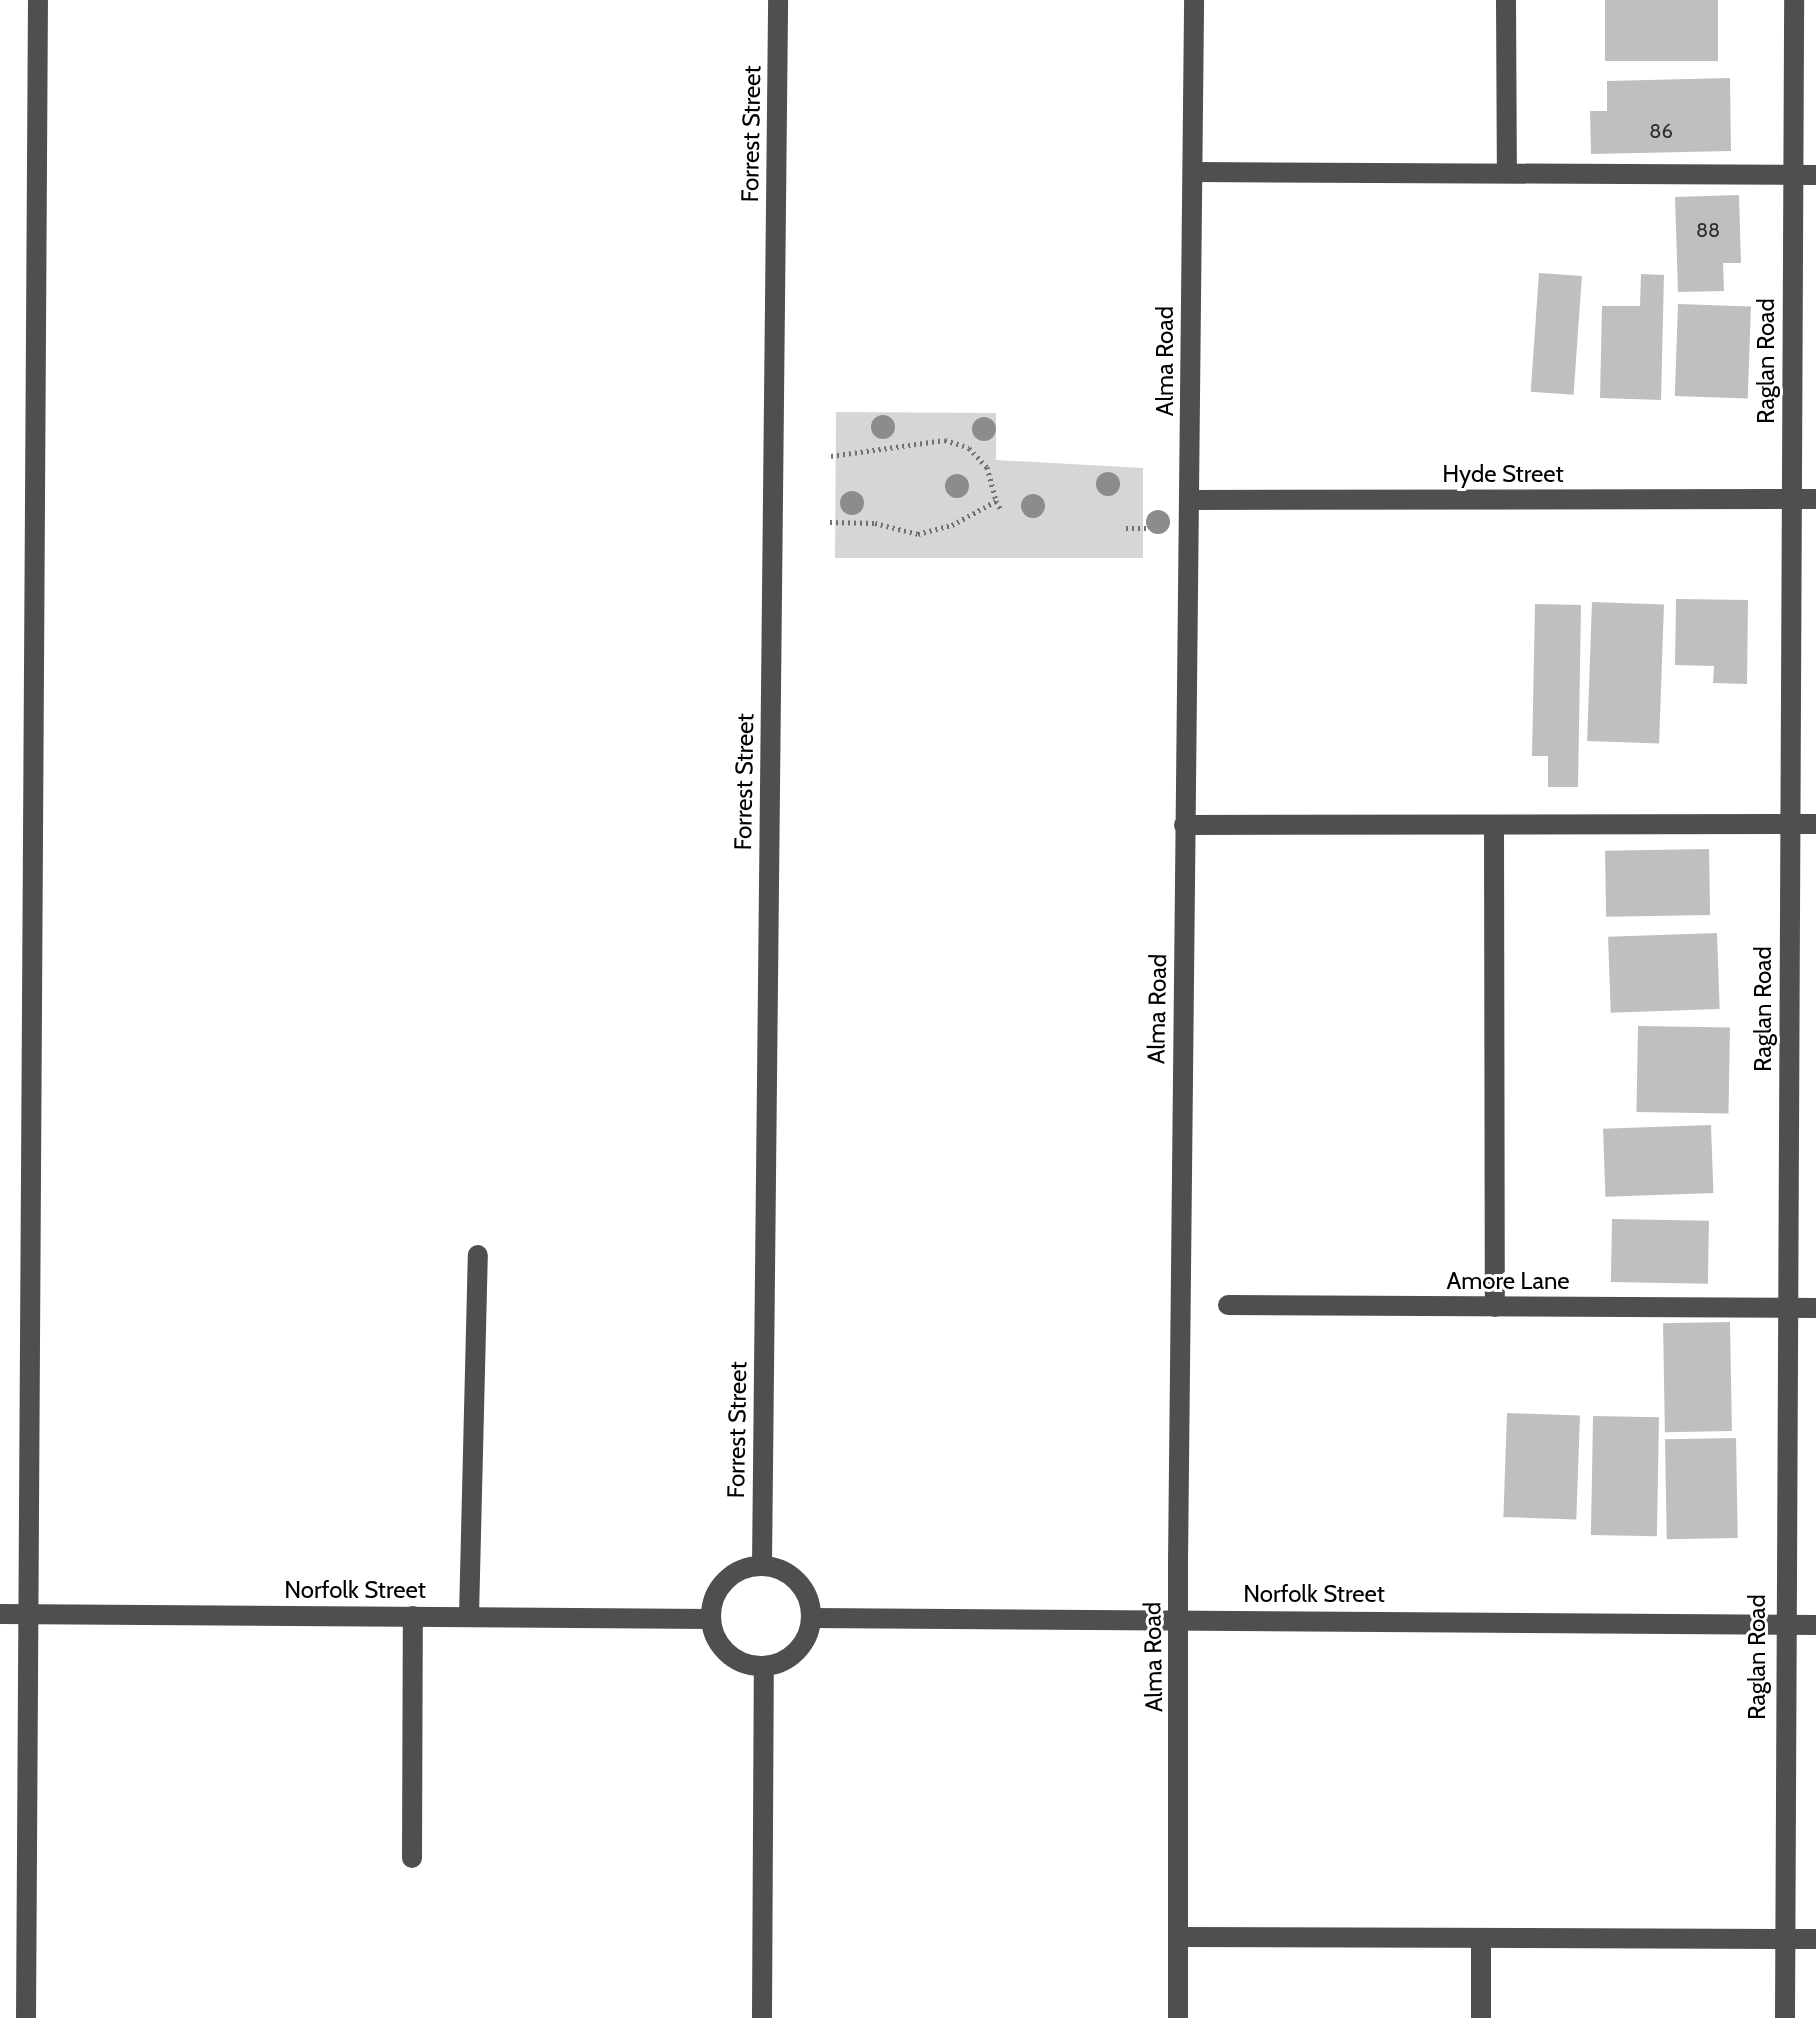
<!DOCTYPE html>
<html>
<head>
<meta charset="utf-8">
<style>
  body { margin:0 }
  #map { position:relative; width:1816px; height:2018px; overflow:hidden; background:#fff; font-family:Cabin,sans-serif }
  div>[style] { position:absolute }
  .green>* { inset:0; background:#d6d6d6 }
  .building>* { inset:0; background:#bfbfbf; transform-origin:0 0 }
  .path>* { height:5px; margin-top:-2.5px; transform-origin:0; background:repeating-linear-gradient(90deg,#717171 0 2px,transparent 0 6px) }
  .minor>* { height:20px; margin:-10px; padding:0 10px; transform-origin:10px; border-radius:10px; background:#4f4f4f }
  .minor>.ring { margin:-10px; padding:0; box-sizing:content-box; background:none; border:20px solid #4f4f4f; border-radius:50% }
  .trees>* { width:24px; height:24px; margin:-12px; border-radius:50%; background:#8c8c8c }
  span { translate:-50% -50%; white-space:nowrap; text-align:center; line-height:1.15; -webkit-text-stroke:6px #fff; paint-order:stroke }
  .number-label { font-size:20px; color:#303030 }
  .number-label span { -webkit-text-stroke-width:0 }
  .street-label { font-size:24px; color:#000 }
</style>
</head>
<body>
<div id="map">
  <div class="green">
    <i style="clip-path:polygon(836px 412px,996px 413px,996px 460px,1143px 468px,1143px 558px,835px 558px)"></i>
  </div>
  <div class="building">
    <i style="left:1605px;top:0;width:113px;height:61px"></i>
    <i style="clip-path:polygon(1730px 78px,1731px 151px,1591px 154px,1590px 111px,1607px 111px,1607px 81px)"></i>
    <i style="clip-path:polygon(1739px 195px,1741px 263px,1723px 263px,1724px 291px,1678px 292px,1675px 197px)"></i>
    <i style="left:1539px;top:273px;width:43px;height:119px;rotate:4deg"></i>
    <i style="clip-path:polygon(1641px 274px,1664px 275px,1661px 400px,1600px 398px,1602px 306px,1640px 306px)"></i>
    <i style="left:1678px;top:304px;width:73px;height:92px;rotate:2deg"></i>
    <i style="clip-path:polygon(1676px 599px,1748px 600px,1747px 684px,1713px 683px,1714px 666px,1675px 665px)"></i>
    <i style="left:1592px;top:602px;width:72px;height:139px;rotate:2deg"></i>
    <i style="clip-path:polygon(1535px 604px,1581px 605px,1578px 787px,1548px 787px,1548px 756px,1532px 756px)"></i>
    <i style="left:1709px;top:849px;width:66px;height:104px;rotate:89deg"></i>
    <i style="left:1717px;top:933px;width:76px;height:109px;rotate:88deg"></i>
    <i style="left:1638px;top:1026px;width:92px;height:86px;rotate:1deg"></i>
    <i style="left:1711px;top:1125px;width:68px;height:108px;rotate:88deg"></i>
    <i style="left:1612px;top:1219px;width:97px;height:63px;rotate:1deg"></i>
    <i style="left:1730px;top:1322px;width:109px;height:67px;rotate:89deg"></i>
    <i style="left:1507px;top:1413px;width:73px;height:104px;rotate:2deg"></i>
    <i style="left:1593px;top:1416px;width:66px;height:119px;rotate:1deg"></i>
    <i style="left:1736px;top:1438px;width:100px;height:71px;rotate:89deg"></i>
  </div>
  <div class="path">
    <i style="left:831px;top:456px;width:115px;rotate:-8deg"></i>
    <i style="left:945px;top:440px;width:25px;rotate:18deg"></i>
    <i style="left:969px;top:448px;width:26px;rotate:47deg"></i>
    <i style="left:987px;top:467px;width:35px;rotate:75deg"></i>
    <i style="left:830px;top:522px;width:45px;rotate:1.3deg"></i>
    <i style="left:875px;top:523px;width:44px;rotate:14.3deg"></i>
    <i style="left:918px;top:534px;width:35px;rotate:-15deg"></i>
    <i style="left:952px;top:525px;width:50px;rotate:-28.6deg"></i>
    <i style="left:996px;top:501px;width:10px;rotate:61deg"></i>
    <i style="left:1126px;top:528px;width:23px"></i>
  </div>
  <div class="minor">
    <i style="left:1506px;top:0;width:173px;rotate:89.7deg"></i>
    <i style="left:1193px;top:172px;width:623px;rotate:0.28deg"></i>
    <i style="left:1190px;top:500px;width:626px;rotate:-0.09deg"></i>
    <i style="left:1184px;top:825px;width:632px;rotate:-0.09deg"></i>
    <i style="left:1494px;top:825px;width:482px;rotate:89.9deg"></i>
    <i style="left:1228px;top:1305px;width:588px;rotate:0.29deg"></i>
    <i style="left:762px;top:1565px;width:1565px;rotate:-89.41deg"></i>
    <i class="ring" style="left:711px;top:1566px;width:80px;height:80px"></i>
    <i style="left:0;top:1614px;width:710px;rotate:0.4deg"></i>
    <i style="left:469px;top:1616px;width:361px;rotate:-88.6deg"></i>
    <i style="left:812px;top:1618px;width:1004px;rotate:0.4deg"></i>
    <i style="left:412px;top:1858px;width:242px;rotate:-89.8deg"></i>
    <i style="left:1179px;top:1937px;width:637px;rotate:0.18deg"></i>
    <i style="left:26px;top:2018px;width:2018px;rotate:-89.66deg"></i>
    <i style="left:762px;top:2018px;width:350px;rotate:-89.7deg"></i>
    <i style="left:1178px;top:2018px;width:455px;rotate:-90deg"></i>
    <i style="left:1178px;top:1563px;width:1563px;rotate:-89.41deg"></i>
    <i style="left:1481px;top:2018px;width:78px;rotate:-90deg"></i>
    <i style="left:1785px;top:2018px;width:2018px;rotate:-89.74deg"></i>
  </div>
  <div class="trees">
    <i style="left:883px;top:427px"></i>
    <i style="left:984px;top:429px"></i>
    <i style="left:1108px;top:484px"></i>
    <i style="left:957px;top:486px"></i>
    <i style="left:852px;top:503px"></i>
    <i style="left:1033px;top:506px"></i>
    <i style="left:1158px;top:522px"></i>
  </div>
  <div class="number-label">
    <span style="left:1661px;top:131px">86</span>
    <span style="left:1708px;top:230px">88</span>
  </div>
  <div class="street-label">
    <span style="left:751px;top:134px;rotate:-89deg">Forrest Street</span>
    <span style="left:1165px;top:361px;rotate:-90deg">Alma Road</span>
    <span style="left:1766px;top:361px;rotate:-90deg">Raglan Road</span>
    <span style="left:1503px;top:474px">Hyde Street</span>
    <span style="left:744px;top:782px;rotate:-89deg">Forrest Street</span>
    <span style="left:1157px;top:1009px;rotate:-89deg">Alma Road</span>
    <span style="left:1763px;top:1009px;rotate:-90deg">Raglan Road</span>
    <span style="left:1508px;top:1281px">Amore Lane</span>
    <span style="left:737px;top:1430px;rotate:-89deg">Forrest Street</span>
    <span style="left:355px;top:1590px">Norfolk Street</span>
    <span style="left:1314px;top:1594px">Norfolk Street</span>
    <span style="left:1153px;top:1657px;rotate:-91deg">Alma Road</span>
    <span style="left:1757px;top:1657px;rotate:-90deg">Raglan Road</span>
  </div>
</div>
</body>
</html>
